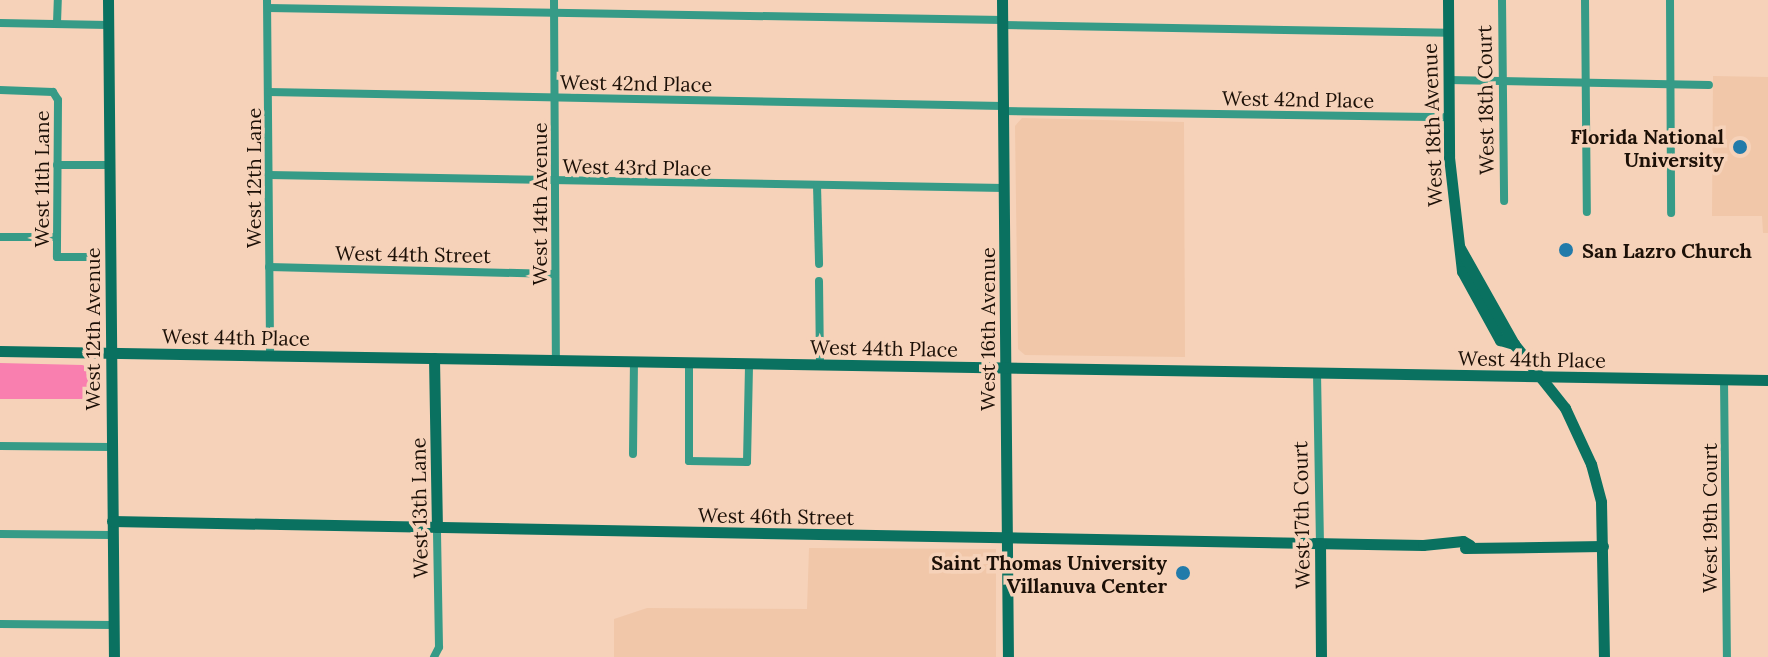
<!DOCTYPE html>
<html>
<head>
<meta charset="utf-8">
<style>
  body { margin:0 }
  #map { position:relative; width:1768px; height:657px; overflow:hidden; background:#f6d2b9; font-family:Lora,serif }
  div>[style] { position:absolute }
  .built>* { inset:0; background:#f1c7a9 }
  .water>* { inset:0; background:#f97faf }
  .street>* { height:8px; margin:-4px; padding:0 4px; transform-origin:4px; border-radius:4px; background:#369b87 }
  .secondary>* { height:11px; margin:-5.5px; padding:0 5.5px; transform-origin:5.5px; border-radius:5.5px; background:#0a7160 }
  .dots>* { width:22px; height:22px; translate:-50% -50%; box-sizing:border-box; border:4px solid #f6d2b9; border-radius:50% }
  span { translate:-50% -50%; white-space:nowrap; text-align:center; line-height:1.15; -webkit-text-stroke:7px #f6d2b9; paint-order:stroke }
  .street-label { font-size:20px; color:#1c1007 }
  .poi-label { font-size:20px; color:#1c1007; font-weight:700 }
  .right { translate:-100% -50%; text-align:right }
  .left { translate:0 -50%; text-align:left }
</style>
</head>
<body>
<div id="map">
  <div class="built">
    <i style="clip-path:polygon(1713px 76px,1768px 77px,1768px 233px,1763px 233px,1762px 216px,1712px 216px)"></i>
    <i style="clip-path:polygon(1022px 118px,1184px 122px,1185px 357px,1025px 355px,1018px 349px,1015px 126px)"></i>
    <i style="clip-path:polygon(809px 548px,996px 549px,996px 657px,614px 657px,614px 619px,647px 608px,807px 609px)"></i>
  </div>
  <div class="water">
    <i style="clip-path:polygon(0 363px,82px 365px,89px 367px,90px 394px,82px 399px,0 399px)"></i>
  </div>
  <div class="street">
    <i style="left:267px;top:0;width:355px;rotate:89.5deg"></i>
    <i style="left:554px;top:0;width:360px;rotate:89.7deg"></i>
    <i style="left:1502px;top:0;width:201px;rotate:89.4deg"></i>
    <i style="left:1585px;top:0;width:212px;rotate:89.5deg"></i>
    <i style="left:1670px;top:0;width:213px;rotate:89.7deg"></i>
    <i style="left:268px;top:8px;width:735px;rotate:0.94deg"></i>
    <i style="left:0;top:23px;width:108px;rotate:1.1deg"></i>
    <i style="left:57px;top:23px;width:23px;rotate:-88deg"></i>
    <i style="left:1003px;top:25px;width:445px;rotate:1deg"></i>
    <i style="left:1449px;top:80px;width:260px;rotate:1.1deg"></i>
    <i style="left:0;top:90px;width:53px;rotate:2.2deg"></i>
    <i style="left:53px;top:92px;width:9px;rotate:58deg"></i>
    <i style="left:58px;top:100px;width:157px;rotate:90.4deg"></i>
    <i style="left:57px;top:257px;width:34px"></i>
    <i style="left:268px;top:92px;width:735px;rotate:1.09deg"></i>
    <i style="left:1003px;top:111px;width:446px;rotate:0.8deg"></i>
    <i style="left:57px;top:165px;width:52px"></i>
    <i style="left:269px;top:175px;width:735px;rotate:1.01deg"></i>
    <i style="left:817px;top:185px;width:79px;rotate:88.5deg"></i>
    <i style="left:0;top:237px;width:57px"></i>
    <i style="left:269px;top:267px;width:286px;rotate:1.4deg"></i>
    <i style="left:819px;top:281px;width:84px;rotate:89.3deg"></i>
    <i style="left:689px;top:362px;width:99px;rotate:90deg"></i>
    <i style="left:689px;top:461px;width:58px;rotate:1deg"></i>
    <i style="left:747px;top:462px;width:98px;rotate:-88.8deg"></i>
    <i style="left:1317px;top:373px;width:170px;rotate:89deg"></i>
    <i style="left:1724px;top:379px;width:278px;rotate:89.4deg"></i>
    <i style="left:0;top:446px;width:111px;rotate:0.5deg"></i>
    <i style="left:633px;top:454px;width:92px;rotate:-89.4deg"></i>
    <i style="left:0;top:534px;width:112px;rotate:0.5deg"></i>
    <i style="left:0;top:624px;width:113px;rotate:0.5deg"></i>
    <i style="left:434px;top:657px;width:11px;rotate:-63deg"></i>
    <i style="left:439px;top:647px;width:120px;rotate:-91deg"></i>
  </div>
  <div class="secondary">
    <i style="left:108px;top:0;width:657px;rotate:89.48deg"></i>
    <i style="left:1002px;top:0;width:657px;rotate:89.48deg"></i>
    <i style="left:1448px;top:0;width:157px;rotate:89.6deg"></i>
    <i style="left:1449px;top:157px;width:115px;rotate:83.5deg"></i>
    <i style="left:1462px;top:271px;width:79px;rotate:61.2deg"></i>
    <i style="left:1500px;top:340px;width:15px;rotate:16deg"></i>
    <i style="left:1460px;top:248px;width:110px;rotate:60.6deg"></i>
    <i style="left:1514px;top:344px;width:82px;rotate:51.4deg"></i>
    <i style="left:1565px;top:408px;width:62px;rotate:65.1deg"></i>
    <i style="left:1591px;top:464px;width:39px;rotate:75deg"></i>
    <i style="left:1601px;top:502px;width:155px;rotate:88.9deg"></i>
    <i style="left:0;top:351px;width:1768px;rotate:0.94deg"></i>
    <i style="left:434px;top:358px;width:169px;rotate:89deg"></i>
    <i style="left:112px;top:521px;width:1311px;rotate:1.05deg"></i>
    <i style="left:1423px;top:545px;width:40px;rotate:-5.7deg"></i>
    <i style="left:1463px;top:541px;width:8px;rotate:30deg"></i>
    <i style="left:1320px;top:543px;width:114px;rotate:89.5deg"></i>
    <i style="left:1465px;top:548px;width:138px;rotate:-0.8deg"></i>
  </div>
  <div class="dots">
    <i style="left:1740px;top:147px;background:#227baa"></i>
    <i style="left:1566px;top:250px;background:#227baa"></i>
    <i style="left:1183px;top:573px;background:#227baa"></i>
  </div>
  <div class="street-label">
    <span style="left:636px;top:83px;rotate:1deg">West 42nd Place</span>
    <span style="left:1298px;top:99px;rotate:1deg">West 42nd Place</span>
    <span style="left:1485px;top:100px;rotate:-91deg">West 18th Court</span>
    <span style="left:1432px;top:125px;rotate:-92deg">West 18th Avenue</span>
    <span style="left:637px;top:167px;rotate:1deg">West 43rd Place</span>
    <span style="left:253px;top:178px;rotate:-90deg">West 12th Lane</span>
    <span style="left:41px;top:179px;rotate:-90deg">West 11th Lane</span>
    <span style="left:539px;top:204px;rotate:-90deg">West 14th Avenue</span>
    <span style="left:413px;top:254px;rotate:1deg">West 44th Street</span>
    <span style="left:92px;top:329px;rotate:-90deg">West 12th Avenue</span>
    <span style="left:987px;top:329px;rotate:-90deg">West 16th Avenue</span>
    <span style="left:236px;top:337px;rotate:1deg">West 44th Place</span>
    <span style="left:884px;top:348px;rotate:1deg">West 44th Place</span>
    <span style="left:1532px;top:359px;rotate:1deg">West 44th Place</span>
    <span style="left:419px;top:508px;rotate:-91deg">West 13th Lane</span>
    <span style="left:1301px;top:515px;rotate:-91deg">West 17th Court</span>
    <span style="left:776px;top:516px;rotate:1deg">West 46th Street</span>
    <span style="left:1709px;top:518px;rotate:-90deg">West 19th Court</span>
  </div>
  <div class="poi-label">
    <span class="right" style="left:1724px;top:148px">Florida National<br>University</span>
    <span class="left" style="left:1582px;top:250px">San Lazro Church</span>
    <span class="right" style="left:1167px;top:574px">Saint Thomas University<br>Villanuva Center</span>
  </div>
</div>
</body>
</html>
